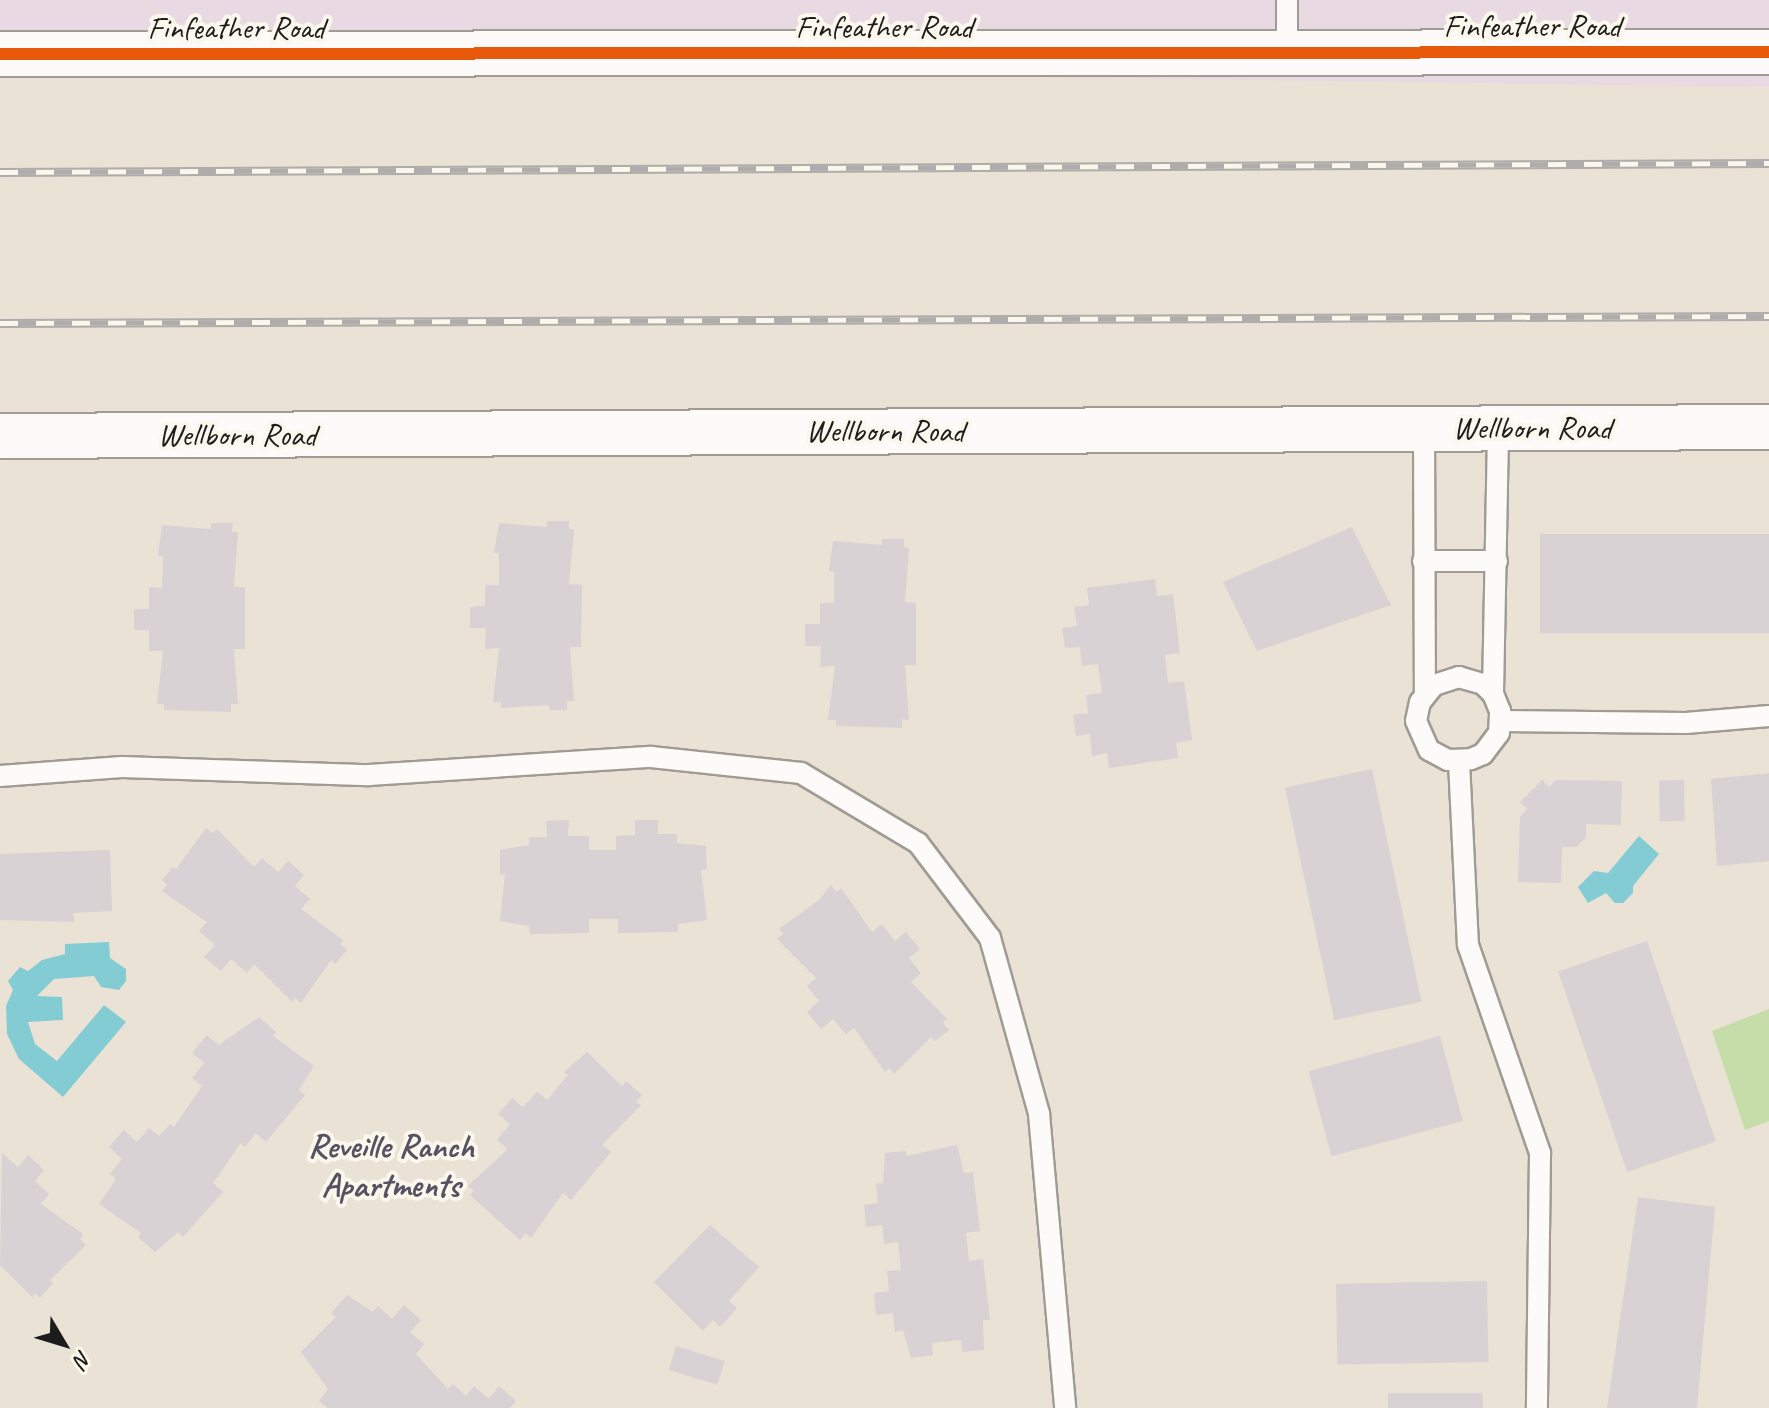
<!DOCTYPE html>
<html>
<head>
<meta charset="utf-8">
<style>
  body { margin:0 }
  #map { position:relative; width:1769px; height:1408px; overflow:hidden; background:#eae2d4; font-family:Caveat,sans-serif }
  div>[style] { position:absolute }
  .built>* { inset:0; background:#e8d9e3 }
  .green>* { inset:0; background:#c6dca9 }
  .water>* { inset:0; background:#84ccd4 }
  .building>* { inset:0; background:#d8d2d4; transform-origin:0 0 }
  .roads { filter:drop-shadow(2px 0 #a09b93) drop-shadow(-2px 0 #a09b93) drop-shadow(0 2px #a09b93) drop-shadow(0 -2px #a09b93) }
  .service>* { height:20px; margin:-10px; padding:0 10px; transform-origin:10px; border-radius:10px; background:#fcfbf9 }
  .tertiary>* { height:44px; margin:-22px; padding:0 22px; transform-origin:22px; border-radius:22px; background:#fcfbf9 }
  .secondary>* { height:44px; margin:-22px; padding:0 22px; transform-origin:22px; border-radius:22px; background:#fcfbf9 }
  .rail>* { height:9px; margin-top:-4.5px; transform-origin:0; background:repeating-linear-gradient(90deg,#fbf7ec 0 18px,#aeadab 0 36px); box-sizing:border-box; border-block:2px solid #aeadab }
  .cycleway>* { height:12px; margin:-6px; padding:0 6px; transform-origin:6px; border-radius:6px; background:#e8590c }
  span { translate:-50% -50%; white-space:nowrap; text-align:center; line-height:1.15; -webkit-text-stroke:8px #fbf7ec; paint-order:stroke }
  .street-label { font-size:32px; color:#1c1c1c }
  .neighbourhood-label { font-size:34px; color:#565261; font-weight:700 }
  .north { position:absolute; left:24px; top:1304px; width:80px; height:80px; -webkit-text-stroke:6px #fbf7ec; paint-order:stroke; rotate:128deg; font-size:22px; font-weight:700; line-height:32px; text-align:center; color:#1c1c1c }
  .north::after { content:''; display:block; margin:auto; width:28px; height:36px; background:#1c1c1c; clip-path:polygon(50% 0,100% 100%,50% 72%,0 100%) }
</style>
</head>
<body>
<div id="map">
  <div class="built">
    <i style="clip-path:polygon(0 0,1769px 0,1769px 87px,0 63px)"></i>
  </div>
  <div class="green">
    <i style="clip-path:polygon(1769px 1009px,1769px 1121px,1745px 1130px,1712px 1031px)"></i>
  </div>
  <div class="water">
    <i style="clip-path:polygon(1639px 836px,1659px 854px,1633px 886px,1633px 893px,1623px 903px,1615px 903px,1606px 893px,1588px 903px,1578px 887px,1594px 871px,1608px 873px)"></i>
    <i style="clip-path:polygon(109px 942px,110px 958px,126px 969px,126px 981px,119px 990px,101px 987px,94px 976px,54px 979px,37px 996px,62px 997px,63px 1020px,28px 1022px,35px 1044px,57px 1061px,104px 1005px,126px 1022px,63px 1097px,19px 1059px,7px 1034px,6px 1006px,13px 990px,8px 981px,20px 967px,28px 971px,42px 960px,65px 954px,65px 944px)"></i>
  </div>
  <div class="building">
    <i style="clip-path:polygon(547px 521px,569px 521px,569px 529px,574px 529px,569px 584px,582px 585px,581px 647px,570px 647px,574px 701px,567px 701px,567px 710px,549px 710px,549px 705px,501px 708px,501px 702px,493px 702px,499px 648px,485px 649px,486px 628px,470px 628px,470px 607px,485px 606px,485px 585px,499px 585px,499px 553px,494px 553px,499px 523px,547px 527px)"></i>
    <i style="clip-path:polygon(211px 523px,233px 523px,232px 532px,238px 532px,234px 587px,245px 587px,245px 649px,234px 649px,238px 704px,231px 704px,231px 712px,164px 710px,164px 704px,157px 704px,163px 651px,149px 651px,149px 630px,134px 630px,134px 609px,149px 609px,149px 587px,162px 588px,163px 556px,158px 556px,162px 525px,211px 529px)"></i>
    <i style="clip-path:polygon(1352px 527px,1391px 605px,1257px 651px,1223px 582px)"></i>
    <i style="left:1769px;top:534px;width:99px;height:229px;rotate:90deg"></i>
    <i style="clip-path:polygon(882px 539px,904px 539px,904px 547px,909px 548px,905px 602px,916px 603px,916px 665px,905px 665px,909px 720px,902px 719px,902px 728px,836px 726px,836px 720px,828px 720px,835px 666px,820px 667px,821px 646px,805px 646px,805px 624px,820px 624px,820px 603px,834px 603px,834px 572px,829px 571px,833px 541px,882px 545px)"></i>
    <i style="clip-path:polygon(1155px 579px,1157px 596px,1173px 594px,1180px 653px,1165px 655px,1168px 683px,1184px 681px,1192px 740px,1176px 743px,1178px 758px,1109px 768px,1107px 753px,1092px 756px,1090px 734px,1076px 736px,1073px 715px,1088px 713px,1086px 695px,1102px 693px,1098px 664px,1082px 666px,1080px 647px,1065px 648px,1062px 628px,1077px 626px,1074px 607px,1089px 605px,1087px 588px)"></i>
    <i style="left:1372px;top:769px;width:238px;height:89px;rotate:78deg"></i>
    <i style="clip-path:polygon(1769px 773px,1769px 861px,1717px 866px,1711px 779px)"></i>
    <i style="clip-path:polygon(1542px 780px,1549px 787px,1556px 780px,1622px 781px,1621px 825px,1586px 824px,1586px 838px,1576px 847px,1562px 847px,1561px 883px,1518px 882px,1520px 817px,1527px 809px,1520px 802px)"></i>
    <i style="left:1684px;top:780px;width:41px;height:25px;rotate:89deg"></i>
    <i style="clip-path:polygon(569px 820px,568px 836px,589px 836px,589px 850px,616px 850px,616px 836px,635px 835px,635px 820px,658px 820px,658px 834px,677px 834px,677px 843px,706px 846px,707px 869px,701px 870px,707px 920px,678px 924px,678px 932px,618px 933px,618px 919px,589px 919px,589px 933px,530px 934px,529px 926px,500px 921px,505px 874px,500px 874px,500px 850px,529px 845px,529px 837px,547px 837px,546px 821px)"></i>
    <i style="clip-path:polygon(206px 828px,213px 833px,217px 829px,254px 867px,262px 858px,278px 872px,288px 861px,304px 875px,295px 886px,310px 899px,301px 909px,343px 940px,340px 944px,347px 950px,335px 964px,331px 960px,301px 1003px,295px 998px,292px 1002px,254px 964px,247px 973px,231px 959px,221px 971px,204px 957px,215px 945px,199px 931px,207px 922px,162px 891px,167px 885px,162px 880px,173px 867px,176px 869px)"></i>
    <i style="clip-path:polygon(110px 850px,112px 911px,73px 913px,74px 922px,0 920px,0 854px)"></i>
    <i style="clip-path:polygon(831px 885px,837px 892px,841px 888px,872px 932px,882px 924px,895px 941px,906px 932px,920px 949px,909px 958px,921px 973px,911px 982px,947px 1019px,943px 1023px,949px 1030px,935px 1041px,931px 1037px,894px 1074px,889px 1068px,885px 1072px,854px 1028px,846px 1034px,833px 1019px,821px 1029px,807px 1012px,819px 1001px,807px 986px,816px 978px,777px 939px,783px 934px,779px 929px,819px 900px)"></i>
    <i style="left:1647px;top:941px;width:212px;height:94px;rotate:71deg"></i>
    <i style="clip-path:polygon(259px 1017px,276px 1032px,273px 1036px,314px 1066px,299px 1090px,305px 1095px,266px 1142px,256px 1133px,245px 1147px,241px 1143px,213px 1183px,223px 1192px,183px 1237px,178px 1232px,155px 1252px,138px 1237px,141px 1233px,99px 1204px,116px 1179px,110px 1174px,122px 1159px,109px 1147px,124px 1130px,137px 1142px,149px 1128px,159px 1136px,170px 1124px,174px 1127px,202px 1086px,192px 1078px,204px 1063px,192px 1053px,207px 1035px,219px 1045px)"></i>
    <i style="left:1440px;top:1036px;width:88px;height:136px;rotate:75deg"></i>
    <i style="clip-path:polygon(587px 1052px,622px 1086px,626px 1081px,642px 1095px,636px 1102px,641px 1105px,602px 1145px,611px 1152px,571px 1200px,563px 1193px,531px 1238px,525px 1233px,520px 1240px,470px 1195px,474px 1191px,468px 1186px,508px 1149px,497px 1140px,510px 1124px,498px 1114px,512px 1098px,523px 1107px,537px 1092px,547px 1100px,568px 1075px,564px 1072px)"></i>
    <i style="clip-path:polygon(957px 1145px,964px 1173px,973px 1172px,980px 1231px,966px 1233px,969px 1261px,983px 1259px,990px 1320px,983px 1320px,984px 1350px,962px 1352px,961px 1340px,932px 1343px,933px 1355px,911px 1358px,903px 1330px,895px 1332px,893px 1313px,876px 1315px,874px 1293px,889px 1291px,887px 1271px,901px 1270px,898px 1242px,884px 1244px,882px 1225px,866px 1227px,864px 1205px,878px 1203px,876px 1184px,883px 1183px,885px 1153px,906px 1151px,906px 1156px)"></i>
    <i style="clip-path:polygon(2px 1153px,18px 1167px,28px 1155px,44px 1170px,35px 1181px,49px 1194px,41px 1204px,83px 1234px,80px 1239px,86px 1245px,50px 1280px,53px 1283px,40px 1298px,35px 1293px,32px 1297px,0 1265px)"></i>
    <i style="clip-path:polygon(1638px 1197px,1715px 1207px,1697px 1408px,1607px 1408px)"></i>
    <i style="clip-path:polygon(710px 1225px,759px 1267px,729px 1301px,737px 1308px,720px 1327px,713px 1320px,703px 1331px,654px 1282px)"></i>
    <i style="left:1487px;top:1281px;width:81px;height:151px;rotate:89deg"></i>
    <i style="clip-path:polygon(347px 1295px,373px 1312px,378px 1306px,392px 1319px,404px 1305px,421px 1320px,410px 1332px,424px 1344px,416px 1354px,448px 1389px,453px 1384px,466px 1396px,474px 1386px,489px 1399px,499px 1386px,516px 1401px,510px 1408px,328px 1408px,319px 1401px,328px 1389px,301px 1352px,336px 1317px,331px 1313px)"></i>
    <i style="left:676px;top:1346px;width:51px;height:25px;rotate:17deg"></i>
    <i style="left:1483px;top:1393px;width:15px;height:95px;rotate:90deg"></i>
  </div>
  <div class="roads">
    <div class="service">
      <i style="left:1287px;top:0;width:53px;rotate:90deg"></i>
      <i style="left:1424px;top:428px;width:266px;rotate:89.8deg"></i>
      <i style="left:1423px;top:561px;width:74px"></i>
      <i style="left:1493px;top:694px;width:14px;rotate:-135deg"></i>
      <i style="left:1483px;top:684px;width:25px;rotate:-164deg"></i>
      <i style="left:1459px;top:677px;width:26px;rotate:162deg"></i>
      <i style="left:1434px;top:685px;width:22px;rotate:129deg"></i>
      <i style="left:1420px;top:702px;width:19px;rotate:102deg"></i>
      <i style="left:1416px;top:721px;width:32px;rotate:66deg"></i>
      <i style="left:1429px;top:750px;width:21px;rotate:28deg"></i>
      <i style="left:1448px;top:760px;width:23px;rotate:-2deg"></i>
      <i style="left:1471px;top:759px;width:13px;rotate:-23deg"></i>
      <i style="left:1483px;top:754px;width:26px;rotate:-53deg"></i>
      <i style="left:1499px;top:733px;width:22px;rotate:-87deg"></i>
      <i style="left:1500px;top:711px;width:18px;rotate:-112deg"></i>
      <i style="left:1493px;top:694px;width:266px;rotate:-88.9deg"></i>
      <i style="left:1501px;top:721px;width:185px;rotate:0.6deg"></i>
      <i style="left:1686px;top:723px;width:83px;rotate:-4.8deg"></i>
      <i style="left:1459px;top:762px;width:183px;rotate:87.2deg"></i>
      <i style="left:1468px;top:945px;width:220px;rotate:70.9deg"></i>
      <i style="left:1540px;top:1153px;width:255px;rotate:90.7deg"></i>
      <i style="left:0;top:776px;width:122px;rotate:-4.2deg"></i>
      <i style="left:122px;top:767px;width:247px;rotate:1.9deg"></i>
      <i style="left:369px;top:775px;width:283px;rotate:-3.7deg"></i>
      <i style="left:651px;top:757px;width:151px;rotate:6.1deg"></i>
      <i style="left:801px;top:773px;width:136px;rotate:30.9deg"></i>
      <i style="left:918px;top:843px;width:119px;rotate:52.8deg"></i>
      <i style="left:990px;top:938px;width:183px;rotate:74.4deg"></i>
      <i style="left:1039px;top:1114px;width:295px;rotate:84.9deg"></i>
    </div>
    <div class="tertiary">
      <i style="left:0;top:54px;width:1769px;rotate:-0.06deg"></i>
    </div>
    <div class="secondary">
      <i style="left:0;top:436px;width:1769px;rotate:-0.29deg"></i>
    </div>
  </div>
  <div class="rail">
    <i style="left:0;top:172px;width:1769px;rotate:-0.29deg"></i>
    <i style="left:0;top:323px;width:1769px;rotate:-0.23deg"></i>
  </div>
  <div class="cycleway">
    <i style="left:0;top:54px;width:1769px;rotate:-0.06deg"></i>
  </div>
  <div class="street-label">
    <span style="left:1532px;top:26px">Finfeather Road</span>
    <span style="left:884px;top:27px">Finfeather Road</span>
    <span style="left:236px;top:28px">Finfeather Road</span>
    <span style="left:1532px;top:428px">Wellborn Road</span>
    <span style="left:885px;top:431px">Wellborn Road</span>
    <span style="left:237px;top:435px">Wellborn Road</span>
  </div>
  <div class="neighbourhood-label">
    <span style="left:391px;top:1165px">Reveille Ranch<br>Apartments</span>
  </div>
  <div class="north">N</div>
</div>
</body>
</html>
